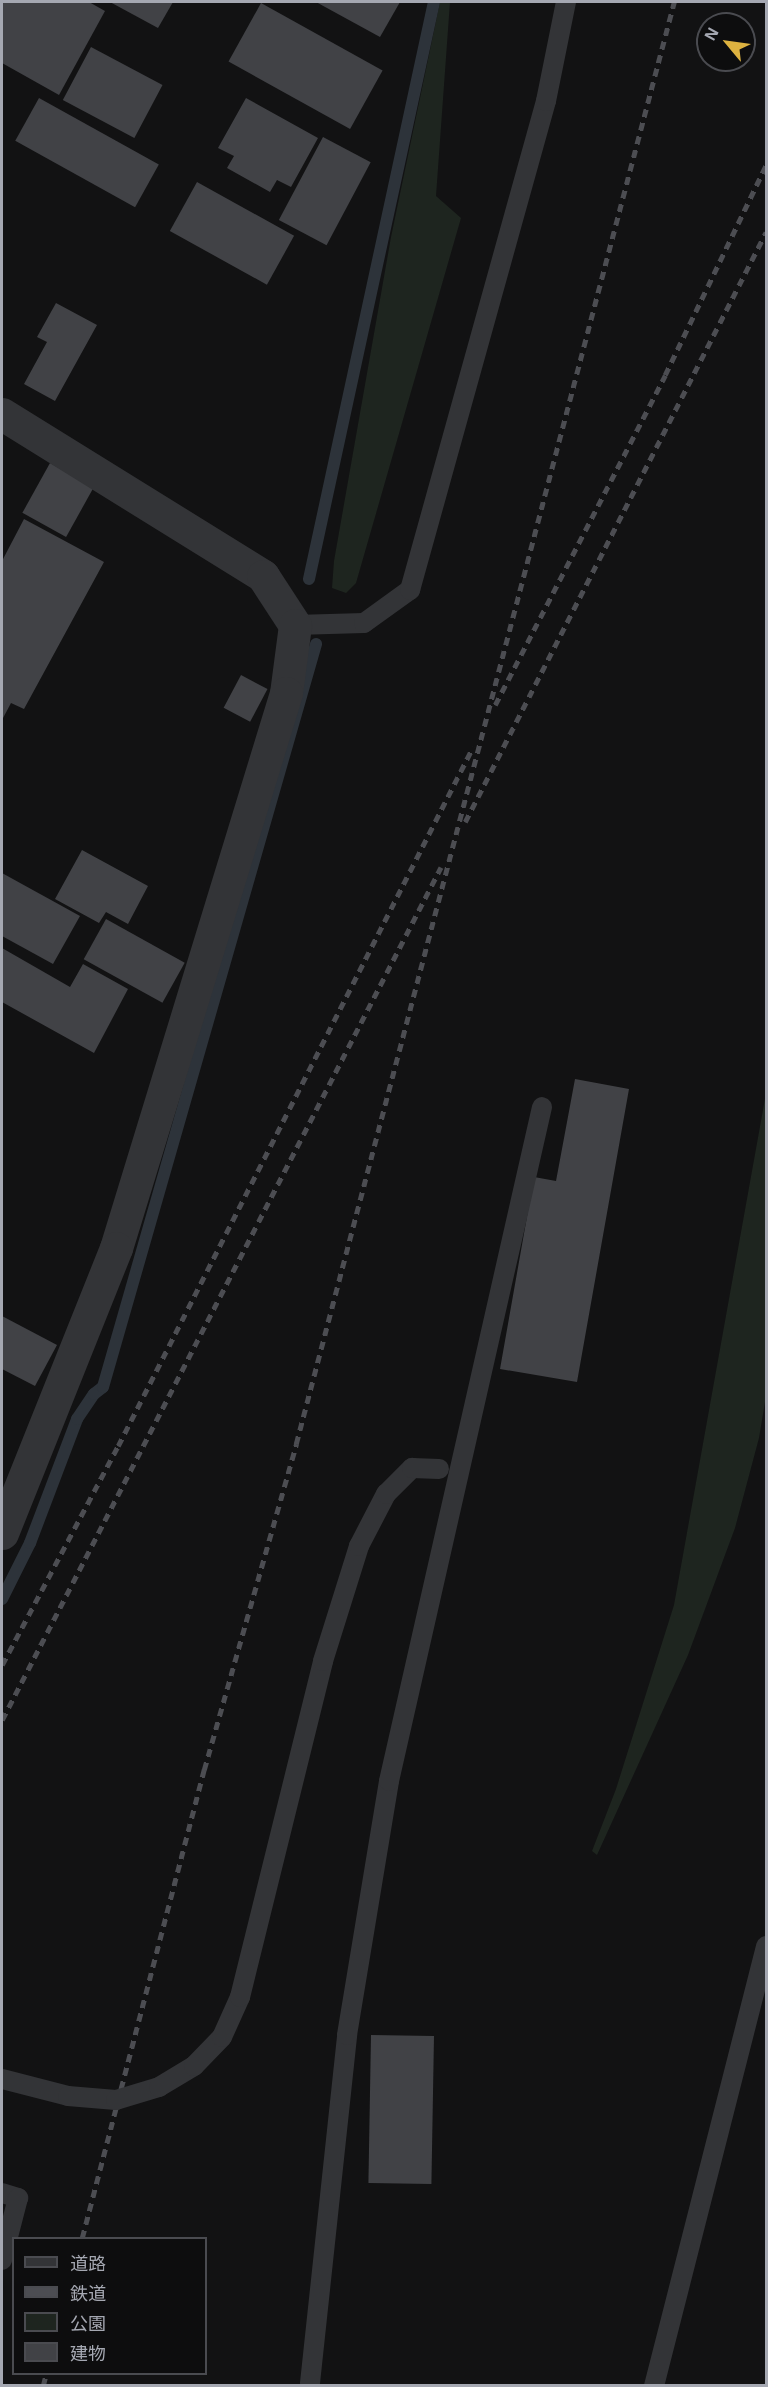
<!DOCTYPE html>
<html>
<head>
<meta charset="utf-8">
<style>
  body { margin:0 }
  #map { position:relative; width:768px; height:2387px; overflow:hidden; background:#121213; font-family:Helvetica,"Noto Sans JP",sans-serif }
  div>[style] { position:absolute }
  .green>* { inset:0; background:#1e251f }
  .stream>* { height:12px; margin:-6px; padding:0 6px; transform-origin:6px; border-radius:6px; background:#2d333a }
  .building>* { inset:0; background:#414246; transform-origin:0 0 }
  .lane>* { height:20px; margin:-10px; padding:0 10px; transform-origin:10px; border-radius:10px; background:#333437 }
  .street>* { height:33px; margin:-16.5px; padding:0 16.5px; transform-origin:16.5px; border-radius:16.5px; background:#333437 }
  .rail>* { height:4.5px; margin-top:-2.25px; transform-origin:0; background:repeating-linear-gradient(90deg,#4c4d52 0 8px,transparent 0 14px) }
  .lane-bridge>* { height:20px; margin:-10px; padding:0 10px; transform-origin:10px; border-radius:10px; background:#333437 }
  span { translate:-50% -50%; white-space:nowrap; text-align:center; line-height:1.15; -webkit-text-stroke:4.5px #0d0d0e; paint-order:stroke }
  .frame { position:absolute; inset:0; border:3px solid #a5a8b2; pointer-events:none }
  .legend { position:absolute; left:12px; top:2237px; width:195px; height:138px; box-sizing:border-box; background:#0d0d0e; border:2px solid #4a4b50; margin:0; padding:8px 10px; list-style:none; font-size:18px; color:#a5a8b2 }
  .legend li { display:flex; align-items:center; gap:12px; height:30px }
  .legend b { width:30px; border:2px solid #4a4b50 }
  .north { position:absolute; left:696px; top:12px; width:60px; height:60px; box-sizing:border-box; background:#0d0d0e; border:2px solid #4a4b50; border-radius:50%; rotate:299deg; font-size:16px; font-weight:700; line-height:24px; text-align:center; color:#a5a8b2 }
  .north::after { content:''; display:block; margin:auto; width:21px; height:27px; background:#ddb240; clip-path:polygon(50% 0,100% 100%,50% 72%,0 100%) }
</style>
</head>
<body>
<div id="map">
  <div class="green">
    <i style="clip-path:polygon(440px 2px,450px 2px,436px 196px,461px 218px,356px 583px,346px 593px,332px 588px,334px 561px,391px 237px)"></i>
    <i style="clip-path:polygon(766px 1093px,766px 1396px,759px 1438px,735px 1528px,688px 1655px,597px 1855px,592px 1851px,616px 1789px,674px 1605px)"></i>
  </div>
  <div class="stream">
    <i style="left:309px;top:579px;width:590px;rotate:-77.78deg"></i>
    <i style="left:2px;top:1599px;width:63px;rotate:-63.4deg"></i>
    <i style="left:30px;top:1543px;width:133px;rotate:-69.2deg"></i>
    <i style="left:77px;top:1419px;width:30px;rotate:-56deg"></i>
    <i style="left:94px;top:1394px;width:11px;rotate:-38deg"></i>
    <i style="left:103px;top:1387px;width:773px;rotate:-74deg"></i>
  </div>
  <div class="building">
    <i style="clip-path:polygon(2px 2px,89px 2px,105px 11px,59px 95px,2px 63px)"></i>
    <i style="clip-path:polygon(110px 2px,173px 2px,158px 28px)"></i>
    <i style="clip-path:polygon(316px 2px,400px 2px,380px 37px)"></i>
    <i style="left:261px;top:3px;width:139px;height:67px;rotate:29deg"></i>
    <i style="left:91px;top:47px;width:81px;height:60px;rotate:28deg"></i>
    <i style="left:39px;top:98px;width:137px;height:49px;rotate:29deg"></i>
    <i style="clip-path:polygon(246px 98px,318px 138px,291px 187px,277px 180px,270px 192px,227px 168px,234px 156px,218px 148px)"></i>
    <i style="left:323px;top:137px;width:54px;height:94px;rotate:28deg"></i>
    <i style="left:197px;top:182px;width:111px;height:56px;rotate:29deg"></i>
    <i style="clip-path:polygon(56px 303px,97px 325px,55px 401px,24px 384px,47px 342px,37px 337px)"></i>
    <i style="left:50px;top:463px;width:50px;height:57px;rotate:29deg"></i>
    <i style="clip-path:polygon(24px 519px,104px 562px,24px 709px,11px 703px,2px 720px,2px 561px)"></i>
    <i style="left:241px;top:675px;width:30px;height:37px;rotate:28deg"></i>
    <i style="clip-path:polygon(82px 850px,148px 886px,128px 924px,106px 912px,99px 923px,55px 899px)"></i>
    <i style="clip-path:polygon(2px 873px,80px 916px,53px 964px,2px 936px)"></i>
    <i style="left:106px;top:919px;width:90px;height:46px;rotate:29deg"></i>
    <i style="clip-path:polygon(2px 948px,70px 987px,83px 964px,128px 989px,94px 1053px,2px 1002px)"></i>
    <i style="clip-path:polygon(575px 1079px,629px 1089px,577px 1382px,500px 1369px,534px 1177px,556px 1181px)"></i>
    <i style="clip-path:polygon(2px 1316px,57px 1345px,35px 1386px,2px 1369px)"></i>
    <i style="left:371px;top:2035px;width:63px;height:148px;rotate:1deg"></i>
  </div>
  <div class="lane">
    <i style="left:295px;top:625px;width:69px;rotate:-1.7deg"></i>
    <i style="left:364px;top:623px;width:57px;rotate:-35.7deg"></i>
    <i style="left:410px;top:590px;width:508px;rotate:-74.46deg"></i>
    <i style="left:546px;top:101px;width:101px;rotate:-78.6deg"></i>
    <i style="left:2px;top:2193px;width:17px;rotate:17deg"></i>
    <i style="left:18px;top:2198px;width:64px;rotate:104.5deg"></i>
    <i style="left:310px;top:2383px;width:350px;rotate:-83.9deg"></i>
    <i style="left:347px;top:2035px;width:257px;rotate:-80.6deg"></i>
    <i style="left:389px;top:1781px;width:691px;rotate:-77.21deg"></i>
    <i style="left:654px;top:2386px;width:454px;rotate:-75.7deg"></i>
  </div>
  <div class="street">
    <i style="left:2px;top:414px;width:307px;rotate:31.8deg"></i>
    <i style="left:263px;top:576px;width:59px;rotate:56.9deg"></i>
    <i style="left:295px;top:625px;width:69px;rotate:97.5deg"></i>
    <i style="left:286px;top:693px;width:580px;rotate:107.03deg"></i>
    <i style="left:116px;top:1248px;width:307px;rotate:111.8deg"></i>
  </div>
  <div class="rail">
    <i style="left:495px;top:705px;width:371px;rotate:-62.7deg"></i>
    <i style="left:665px;top:375px;width:233px;rotate:-64.3deg"></i>
    <i style="left:465px;top:822px;width:662px;rotate:-62.97deg"></i>
    <i style="left:2px;top:1665px;width:248px;rotate:-62.1deg"></i>
    <i style="left:118px;top:1446px;width:784px;rotate:-63.08deg"></i>
    <i style="left:2px;top:1720px;width:959px;rotate:-62.77deg"></i>
    <i style="left:82px;top:2238px;width:484px;rotate:-75.4deg"></i>
    <i style="left:204px;top:1770px;width:339px;rotate:-74.2deg"></i>
    <i style="left:296px;top:1444px;width:1491px;rotate:-75.31deg"></i>
    <i style="left:43px;top:2386px;width:12px;rotate:-76deg"></i>
  </div>
  <div class="lane-bridge">
    <i style="left:2px;top:2079px;width:68px;rotate:14.4deg"></i>
    <i style="left:68px;top:2096px;width:48px;rotate:4.8deg"></i>
    <i style="left:116px;top:2100px;width:45px;rotate:-16.8deg"></i>
    <i style="left:159px;top:2087px;width:41px;rotate:-31deg"></i>
    <i style="left:194px;top:2066px;width:40px;rotate:-46deg"></i>
    <i style="left:222px;top:2037px;width:44px;rotate:-65.8deg"></i>
    <i style="left:240px;top:1997px;width:346px;rotate:-76.1deg"></i>
    <i style="left:323px;top:1661px;width:121px;rotate:-72.6deg"></i>
    <i style="left:359px;top:1546px;width:59px;rotate:-62.6deg"></i>
    <i style="left:386px;top:1494px;width:37px;rotate:-45deg"></i>
    <i style="left:412px;top:1468px;width:27px;rotate:2deg"></i>
  </div>
  <div class="frame"></div>
  <ul class="legend">
  <li><b style="height:8px;background:#333437"></b>道路</li>
  <li><b style="height:8px;background:#4c4d52"></b>鉄道</li>
  <li><b style="height:16px;background:#1e251f"></b>公園</li>
  <li><b style="height:16px;background:#414246"></b>建物</li>
  </ul>
  <div class="north">N</div>
</div>
</body>
</html>
